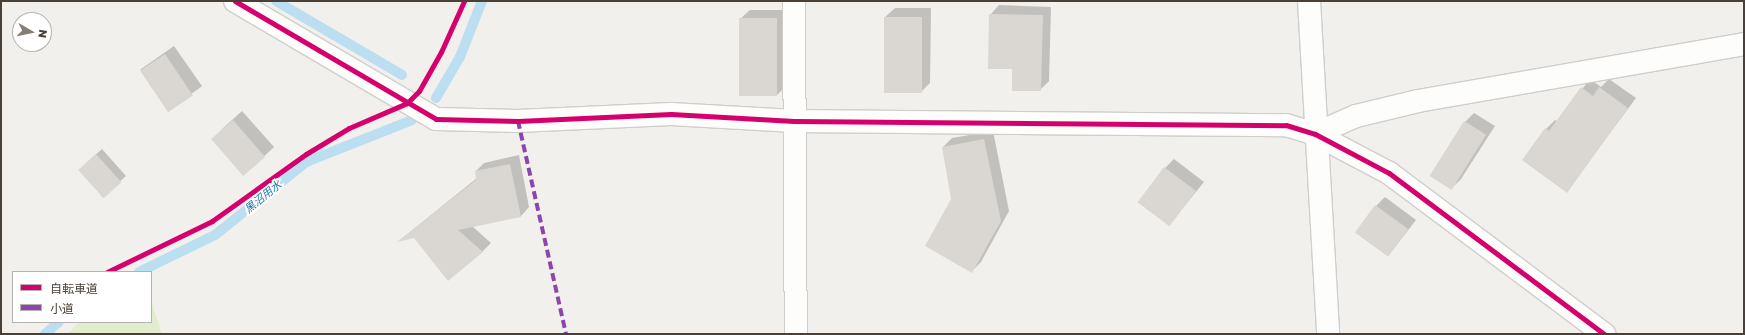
<!DOCTYPE html>
<html>
<head>
<meta charset="utf-8">
<style>
  body { margin:0 }
  #map { position:relative; width:1745px; height:335px; overflow:hidden; background:#f2f0ed; font-family:"Golos Text","Noto Sans JP",sans-serif }
  div>[style] { position:absolute }
  .green>* { inset:0; background:#e2edcd }
  .shadow>* { inset:0; background:#0003; transform-origin:0 0 }
  .stream>* { height:10px; margin:-5px; padding:0 5px; transform-origin:5px; border-radius:5px; background:#bcdef1 }
  .building>* { inset:0; background:#dad7d3; transform-origin:0 0 }
  .roads { filter:drop-shadow(1px 0 #d0ceca) drop-shadow(-1px 0 #d0ceca) drop-shadow(0 1px #d0ceca) drop-shadow(0 -1px #d0ceca) }
  .minor>* { height:22px; margin:-11px; padding:0 11px; transform-origin:11px; border-radius:11px; background:#fdfdfc }
  .quiet>* { height:4px; margin-top:-2px; transform-origin:0; background:repeating-linear-gradient(90deg,#8e44ad 0 8px,transparent 0 12px) }
  .cycleway>* { height:5px; margin:-2.5px; padding:0 2.5px; transform-origin:2.5px; border-radius:2.5px; background:#d6006c }
  span { translate:-50% -50%; white-space:nowrap; text-align:center; line-height:1.15; -webkit-text-stroke:3.5px #fff; paint-order:stroke }
  .water-label { font-size:11px; color:#297aa9; font-style:italic }
  .frame { position:absolute; inset:0; border:2px solid #494137; pointer-events:none }
  .legend { position:absolute; left:12px; top:271px; width:140px; height:52px; box-sizing:border-box; background:#fff; border:1px solid #b6b3af; margin:0; padding:5px 7px; list-style:none; font-size:12px; color:#494137 }
  .legend li { display:flex; align-items:center; gap:8px; height:20px }
  .legend b { width:20px; border:1px solid #b6b3af }
  .north { position:absolute; left:12px; top:12px; width:40px; height:40px; box-sizing:border-box; background:#fff; border:1px solid #b6b3af; border-radius:50%; rotate:99deg; font-size:11px; font-weight:700; line-height:16px; text-align:center; color:#494137 }
  .north::after { content:''; display:block; margin:auto; width:14px; height:18px; background:#847e77; clip-path:polygon(50% 0,100% 100%,50% 72%,0 100%) }
</style>
</head>
<body>
<div id="map">
  <div class="green">
    <i style="clip-path:polygon(151px 300px,162px 334px,67px 334px,80px 322px,151px 322px)"></i>
  </div>
  <div class="shadow">
    <i style="clip-path:polygon(999px 5px,1051px 7px,1049px 81px,1040px 90px,1013px 68px,990px 15px)"></i>
    <i style="clip-path:polygon(895px 8px,931px 8px,930px 83px,921px 92px,885px 17px)"></i>
    <i style="clip-path:polygon(750px 10px,785px 10px,786px 86px,777px 95px,740px 19px)"></i>
    <i style="left:174px;top:46px;width:49px;height:41px;rotate:55deg"></i>
    <i style="clip-path:polygon(1590px 79px,1601px 87px,1609px 79px,1636px 98px,1567px 191px,1546px 129px,1555px 120px,1557px 121px)"></i>
    <i style="clip-path:polygon(242px 111px,274px 147px,244px 175px,221px 130px)"></i>
    <i style="clip-path:polygon(1474px 113px,1495px 126px,1461px 179px,1452px 188px,1465px 122px)"></i>
    <i style="clip-path:polygon(993px 131px,1009px 211px,981px 262px,972px 271px,952px 200px,943px 147px,952px 138px)"></i>
    <i style="clip-path:polygon(102px 149px,126px 176px,102px 197px,84px 165px)"></i>
    <i style="clip-path:polygon(519px 155px,529px 207px,521px 216px,472px 226px,491px 243px,482px 252px,415px 237px,400px 240px,477px 178px,476px 171px,484px 163px)"></i>
    <i style="clip-path:polygon(1174px 159px,1204px 182px,1169px 225px,1165px 168px)"></i>
    <i style="clip-path:polygon(1385px 197px,1416px 220px,1388px 256px,1376px 206px)"></i>
  </div>
  <div class="stream">
    <i style="left:276px;top:1px;width:146px;rotate:30.4deg"></i>
    <i style="left:436px;top:98px;width:48px;rotate:-59.7deg"></i>
    <i style="left:460px;top:57px;width:60px;rotate:-68.6deg"></i>
    <i style="left:139px;top:272px;width:85px;rotate:-26deg"></i>
    <i style="left:215px;top:235px;width:117px;rotate:-38.7deg"></i>
    <i style="left:306px;top:162px;width:114px;rotate:-21.6deg"></i>
    <i style="left:45px;top:334px;width:18px;rotate:-41deg"></i>
  </div>
  <div class="building">
    <i style="clip-path:polygon(989px 14px,1043px 15px,1041px 91px,1012px 91px,1012px 69px,988px 69px)"></i>
    <i style="left:884px;top:17px;width:38px;height:76px"></i>
    <i style="left:777px;top:18px;width:78px;height:38px;rotate:90deg"></i>
    <i style="left:165px;top:54px;width:50px;height:30px;rotate:56deg"></i>
    <i style="clip-path:polygon(1581px 87px,1593px 96px,1599px 87px,1628px 108px,1567px 193px,1522px 160px,1545px 128px,1549px 131px)"></i>
    <i style="left:233px;top:120px;width:49px;height:29px;rotate:49deg"></i>
    <i style="left:1464px;top:121px;width:26px;height:65px;rotate:32deg"></i>
    <i style="clip-path:polygon(984px 139px,1001px 221px,972px 273px,925px 246px,951px 199px,942px 147px)"></i>
    <i style="left:96px;top:154px;width:38px;height:24px;rotate:48deg"></i>
    <i style="clip-path:polygon(510px 164px,521px 217px,458px 230px,483px 252px,448px 281px,414px 238px,397px 242px,476px 180px,475px 171px)"></i>
    <i style="left:1164px;top:167px;width:40px;height:44px;rotate:37deg"></i>
    <i style="left:1375px;top:205px;width:41px;height:34px;rotate:36deg"></i>
  </div>
  <div class="roads">
    <div class="minor">
      <i style="left:235px;top:1px;width:233px;rotate:30.4deg"></i>
      <i style="left:436px;top:119px;width:82px;rotate:1.4deg"></i>
      <i style="left:518px;top:121px;width:153px;rotate:-2.6deg"></i>
      <i style="left:671px;top:114px;width:123px;rotate:3.3deg"></i>
      <i style="left:794px;top:121px;width:492px;rotate:0.5deg"></i>
      <i style="left:1286px;top:125px;width:30px;rotate:17deg"></i>
      <i style="left:1315px;top:134px;width:84px;rotate:27.8deg"></i>
      <i style="left:1389px;top:173px;width:269px;rotate:36.8deg"></i>
      <i style="left:794px;top:1px;width:333px;rotate:89.7deg"></i>
      <i style="left:1309px;top:1px;width:334px;rotate:86.7deg"></i>
      <i style="left:1315px;top:134px;width:45px;rotate:-23.7deg"></i>
      <i style="left:1356px;top:116px;width:64px;rotate:-13.6deg"></i>
      <i style="left:1418px;top:101px;width:331px;rotate:-9.9deg"></i>
    </div>
  </div>
  <div class="quiet">
    <i style="left:518px;top:121px;width:218px;rotate:77.3deg"></i>
  </div>
  <div class="cycleway">
    <i style="left:235px;top:1px;width:233px;rotate:30.4deg"></i>
    <i style="left:436px;top:119px;width:82px;rotate:1.4deg"></i>
    <i style="left:518px;top:121px;width:153px;rotate:-2.6deg"></i>
    <i style="left:671px;top:114px;width:123px;rotate:3.3deg"></i>
    <i style="left:794px;top:121px;width:492px;rotate:0.5deg"></i>
    <i style="left:1286px;top:125px;width:30px;rotate:17deg"></i>
    <i style="left:1315px;top:134px;width:84px;rotate:27.8deg"></i>
    <i style="left:1389px;top:173px;width:269px;rotate:36.8deg"></i>
    <i style="left:107px;top:272px;width:117px;rotate:-25.9deg"></i>
    <i style="left:212px;top:221px;width:115px;rotate:-35.5deg"></i>
    <i style="left:306px;top:154px;width:50px;rotate:-31.2deg"></i>
    <i style="left:349px;top:128px;width:63px;rotate:-23.3deg"></i>
    <i style="left:407px;top:103px;width:17px;rotate:-45deg"></i>
    <i style="left:419px;top:91px;width:45px;rotate:-60.6deg"></i>
    <i style="left:441px;top:52px;width:56px;rotate:-65.7deg"></i>
  </div>
  <div class="water-label">
    <span style="left:263px;top:197px;rotate:-39deg">黒沼用水</span>
  </div>
  <div class="frame"></div>
  <ul class="legend">
  <li><b style="height:5px;background:#d6006c"></b>自転車道</li>
  <li><b style="height:5px;background:#8e44ad"></b>小道</li>
  </ul>
  <div class="north">N</div>
</div>
</body>
</html>
